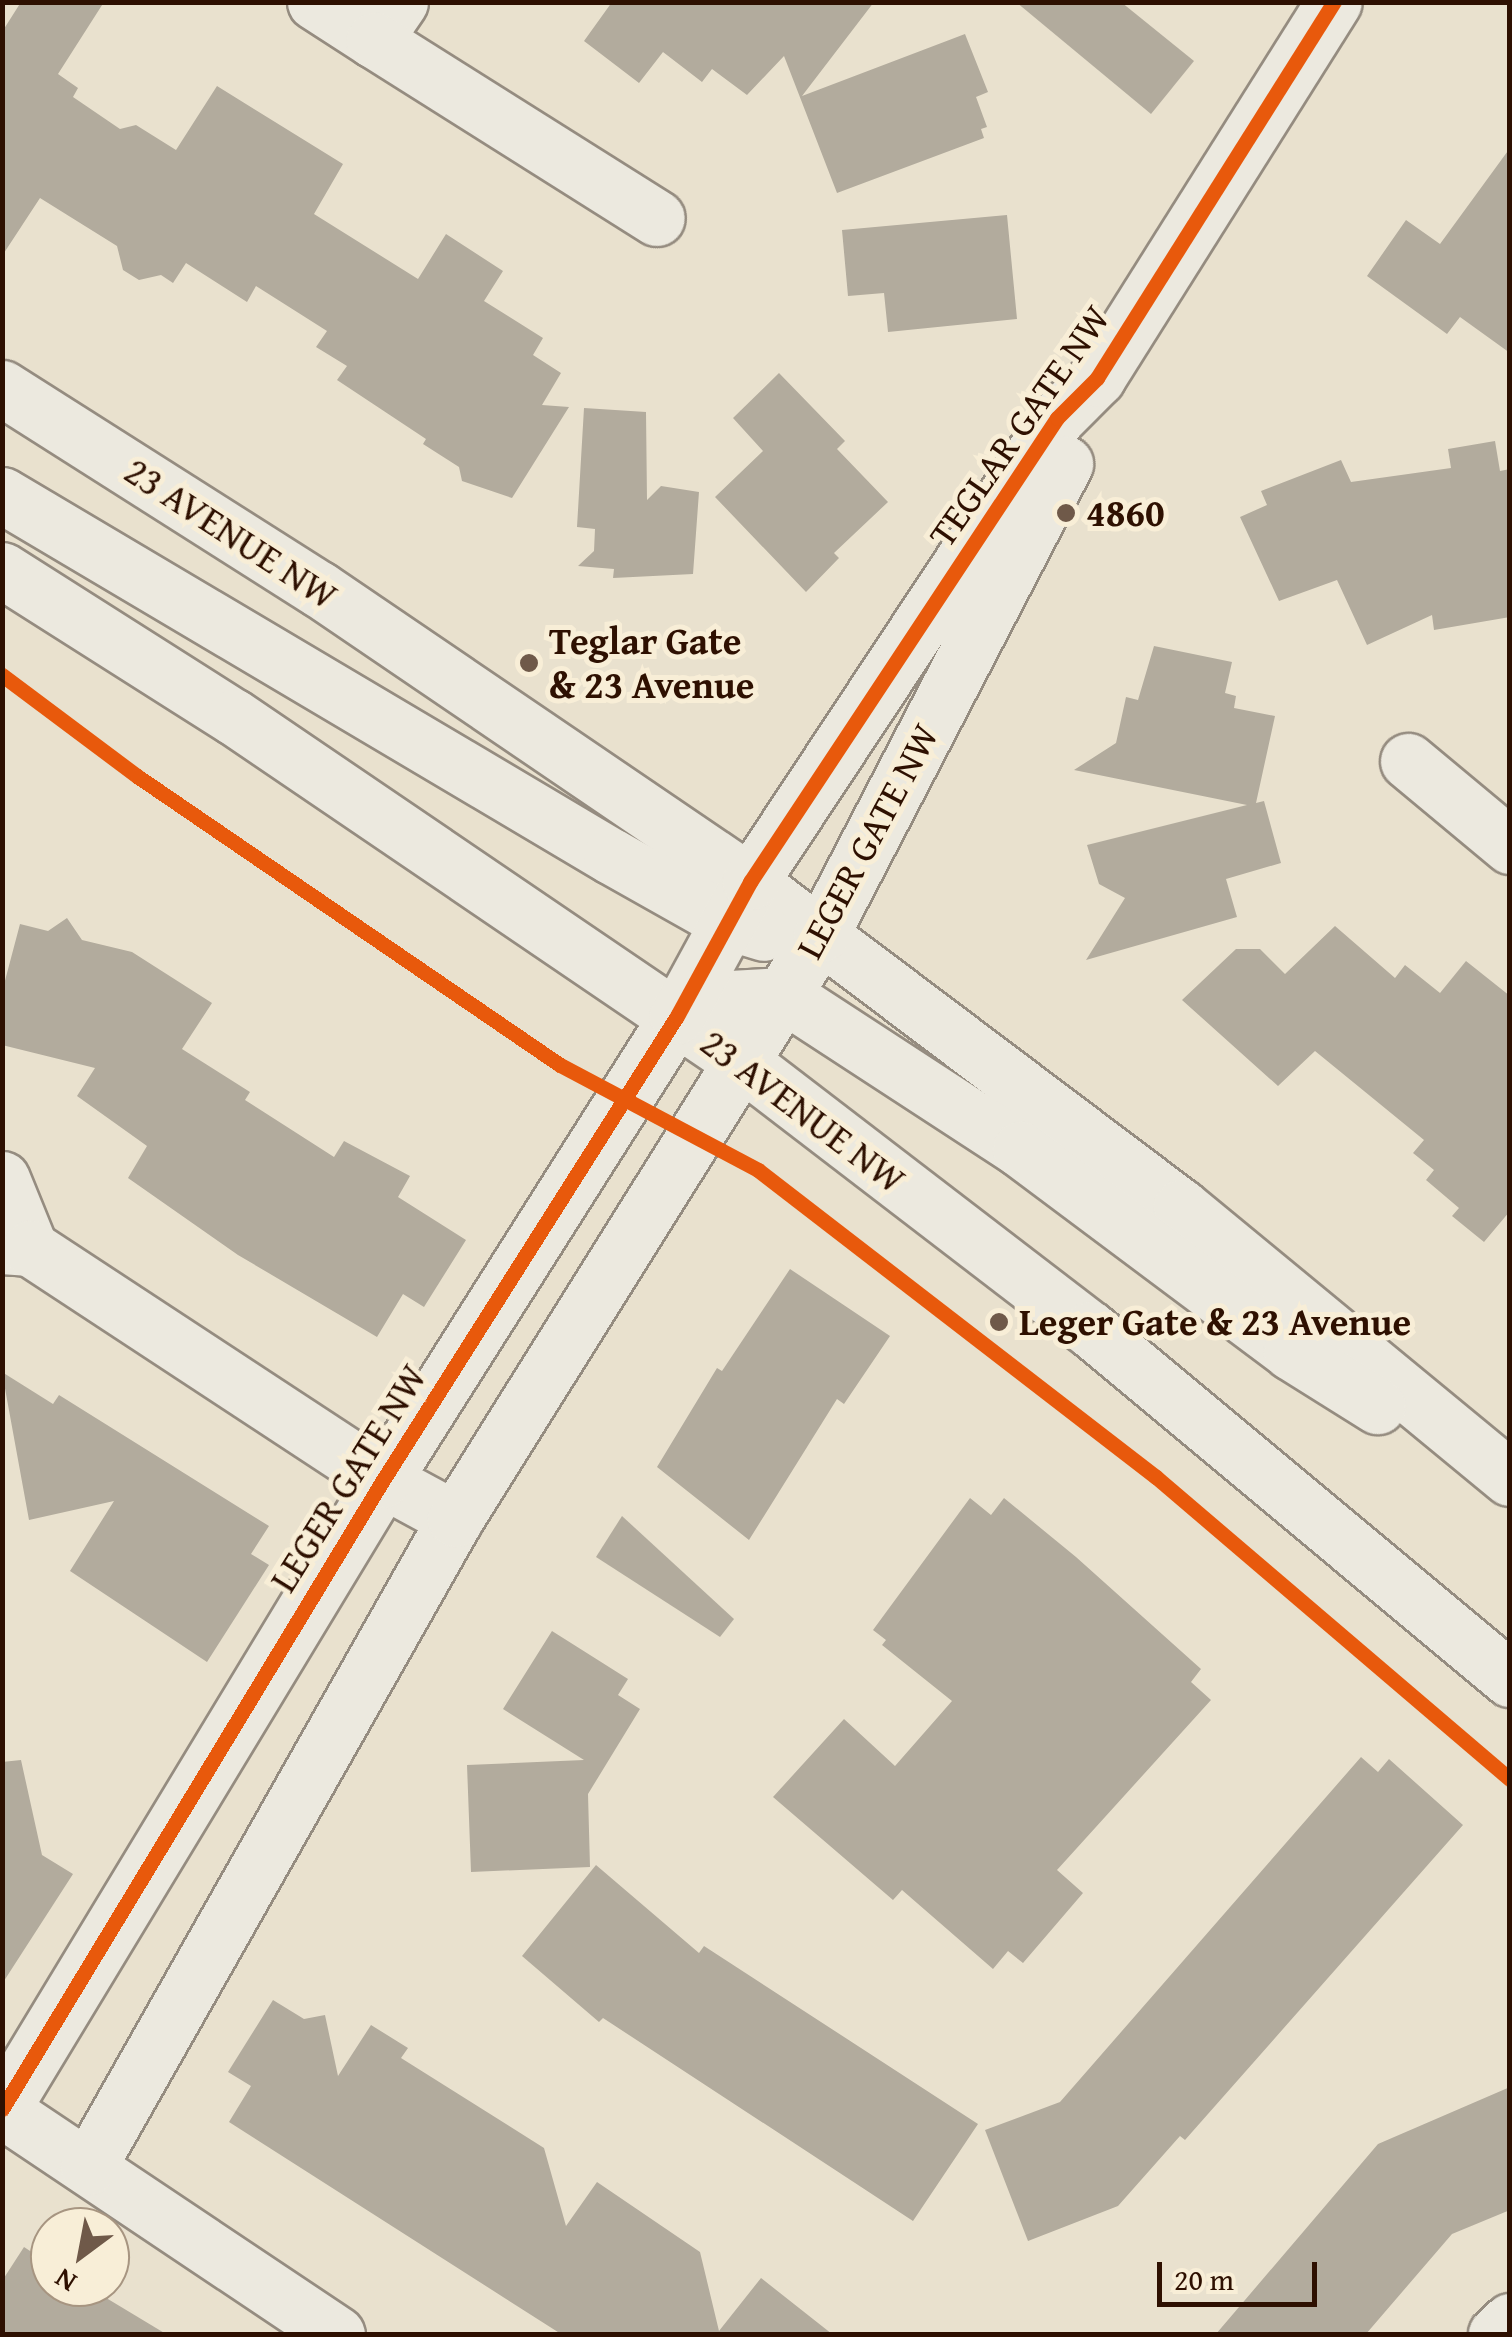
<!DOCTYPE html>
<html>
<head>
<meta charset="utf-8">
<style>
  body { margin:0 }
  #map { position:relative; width:1512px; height:2337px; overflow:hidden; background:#e9e1ce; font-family:"Gentium Book Plus",serif }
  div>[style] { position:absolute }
  .building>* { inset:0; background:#b2ab9d }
  .roads { filter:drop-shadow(2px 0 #958c80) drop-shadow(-2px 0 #958c80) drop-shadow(0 2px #958c80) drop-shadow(0 -2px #958c80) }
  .street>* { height:55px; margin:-27.5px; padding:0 27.5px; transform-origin:27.5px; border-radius:27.5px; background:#ece9df }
  .secondary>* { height:55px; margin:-27.5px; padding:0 27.5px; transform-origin:27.5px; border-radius:27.5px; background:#ece9df }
  .cycleway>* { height:15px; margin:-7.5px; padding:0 7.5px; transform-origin:7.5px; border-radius:7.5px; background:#e8590c }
  .dots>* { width:28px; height:28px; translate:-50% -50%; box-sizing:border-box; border:5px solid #f8eed7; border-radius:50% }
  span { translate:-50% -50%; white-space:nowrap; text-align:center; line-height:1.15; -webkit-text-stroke:10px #f8eed7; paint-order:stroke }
  .street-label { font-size:38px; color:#2e1001 }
  .poi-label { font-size:38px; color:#2e1001; font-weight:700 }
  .left { translate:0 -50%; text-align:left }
  .frame { position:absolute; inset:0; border:5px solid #2e1001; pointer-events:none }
  .north { position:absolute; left:30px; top:2207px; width:100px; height:100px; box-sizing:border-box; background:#f8eed7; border:2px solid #a79581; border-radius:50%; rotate:212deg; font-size:28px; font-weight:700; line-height:40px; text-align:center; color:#2e1001 }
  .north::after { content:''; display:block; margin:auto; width:35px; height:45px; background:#6f5949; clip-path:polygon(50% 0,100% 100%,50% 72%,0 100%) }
  .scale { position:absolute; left:1157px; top:2262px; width:160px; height:45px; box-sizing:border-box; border:5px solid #2e1001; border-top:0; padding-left:12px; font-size:30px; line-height:35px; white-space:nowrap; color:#2e1001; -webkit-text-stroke:8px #f8eed7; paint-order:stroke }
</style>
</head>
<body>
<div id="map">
  <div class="building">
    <i style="clip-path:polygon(21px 2px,104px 2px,58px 74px,78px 88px,73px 97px,120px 129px,136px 125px,176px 150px,217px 86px,343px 164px,314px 214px,418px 279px,446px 234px,503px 271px,484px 301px,543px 338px,533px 355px,561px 373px,542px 405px,569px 407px,512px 498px,462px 481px,459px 467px,423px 444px,426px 439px,337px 380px,347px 366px,316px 347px,327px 331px,256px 286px,247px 302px,186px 263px,173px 283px,161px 275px,139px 280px,123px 270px,117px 246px,40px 198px,2px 256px,2px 32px)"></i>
    <i style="clip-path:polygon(612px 2px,874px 2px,802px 96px,965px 34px,988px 92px,976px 97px,987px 127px,981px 129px,984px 138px,837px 193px,784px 56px,747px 95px,712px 69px,702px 82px,663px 52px,639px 83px,584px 41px)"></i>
    <i style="clip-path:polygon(1016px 2px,1121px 2px,1194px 61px,1151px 114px)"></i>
    <i style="clip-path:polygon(1510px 148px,1510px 353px,1460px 317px,1447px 334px,1367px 276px,1406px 220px,1440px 244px)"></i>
    <i style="clip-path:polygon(1007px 215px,1017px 319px,888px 332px,884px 293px,848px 296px,842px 230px)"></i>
    <i style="clip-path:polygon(779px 373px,845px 441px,837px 449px,888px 502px,834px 553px,839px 558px,806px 592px,715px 497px,763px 451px,733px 418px)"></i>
    <i style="clip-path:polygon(584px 408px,646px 412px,647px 500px,661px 486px,699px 492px,693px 574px,613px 578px,614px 569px,578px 566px,594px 551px,595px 529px,577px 527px)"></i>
    <i style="clip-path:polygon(1495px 441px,1500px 471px,1510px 469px,1510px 617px,1434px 630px,1432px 615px,1367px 645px,1337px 580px,1279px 601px,1240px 517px,1267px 505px,1261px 491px,1341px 460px,1351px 482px,1451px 468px,1448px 449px)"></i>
    <i style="clip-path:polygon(1154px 646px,1232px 662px,1225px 693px,1236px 696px,1234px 708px,1275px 716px,1256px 803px,1264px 801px,1281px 863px,1226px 879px,1237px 917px,1086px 960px,1125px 898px,1099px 884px,1087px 845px,1247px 805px,1074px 770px,1116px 743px,1126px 697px,1138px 700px)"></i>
    <i style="clip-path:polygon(67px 918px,82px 940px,132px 952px,212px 1003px,182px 1049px,250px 1092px,245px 1100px,334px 1157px,344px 1141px,410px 1176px,398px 1197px,466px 1240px,424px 1307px,403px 1294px,377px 1337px,238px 1255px,128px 1178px,147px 1146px,77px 1096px,95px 1068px,2px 1045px,2px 992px,20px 924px,48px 931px)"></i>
    <i style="clip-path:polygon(1335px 926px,1395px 978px,1405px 965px,1440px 993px,1466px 961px,1510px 996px,1510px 1211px,1484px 1242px,1452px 1216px,1459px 1208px,1426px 1180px,1434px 1170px,1413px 1153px,1424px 1140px,1315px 1051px,1278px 1086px,1182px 1000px,1236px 949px,1260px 949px,1285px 974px)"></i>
    <i style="clip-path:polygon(790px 1269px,890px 1336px,844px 1404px,837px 1399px,749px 1540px,657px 1467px,717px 1368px,722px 1371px)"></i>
    <i style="clip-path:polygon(2px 1372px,53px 1404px,59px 1395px,269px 1526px,251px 1554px,269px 1565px,207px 1662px,70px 1571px,114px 1501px,29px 1520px)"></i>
    <i style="clip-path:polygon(970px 1498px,991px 1515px,1004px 1498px,1076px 1557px,1201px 1669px,1191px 1682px,1211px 1700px,1057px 1870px,1083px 1893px,1023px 1963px,1008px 1951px,993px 1969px,902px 1890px,893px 1900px,773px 1797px,844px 1719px,895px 1766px,952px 1701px,882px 1645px,886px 1640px,873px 1630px)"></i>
    <i style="clip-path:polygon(622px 1516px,734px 1619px,720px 1637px,596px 1557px)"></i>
    <i style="clip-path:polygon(552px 1631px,628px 1679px,618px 1695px,640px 1709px,588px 1794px,590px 1867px,471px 1872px,467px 1765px,584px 1760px,503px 1709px)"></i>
    <i style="clip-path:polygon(1361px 1757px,1378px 1772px,1389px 1759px,1463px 1825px,1185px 2140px,1180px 2136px,1118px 2206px,1028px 2241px,985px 2130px,1060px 2102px)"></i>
    <i style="clip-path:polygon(21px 1760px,42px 1855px,73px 1874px,2px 1984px,2px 1762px)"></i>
    <i style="clip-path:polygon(596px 1865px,699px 1953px,704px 1946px,978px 2124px,913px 2221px,603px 2018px,599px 2022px,522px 1956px)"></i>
    <i style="clip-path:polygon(273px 2000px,304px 2019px,325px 2015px,338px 2076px,371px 2025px,408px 2048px,401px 2058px,544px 2148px,566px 2226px,597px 2182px,700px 2252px,719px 2331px,761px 2278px,832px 2334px,561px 2334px,229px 2122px,251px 2086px,228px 2072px)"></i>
    <i style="clip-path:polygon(1510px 2087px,1510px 2210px,1452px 2234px,1366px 2334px,1216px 2334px,1378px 2144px)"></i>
    <i style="clip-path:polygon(24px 2247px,50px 2264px,50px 2287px,88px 2287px,166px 2334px,2px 2334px,2px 2281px)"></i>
  </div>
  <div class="roads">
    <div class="street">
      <i style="left:315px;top:2px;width:70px;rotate:32.8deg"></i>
      <i style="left:374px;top:40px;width:46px;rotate:-55.6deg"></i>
      <i style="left:374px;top:40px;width:334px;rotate:32.2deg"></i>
      <i style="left:1408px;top:761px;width:133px;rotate:39.8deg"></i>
      <i style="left:2px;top:1179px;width:74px;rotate:67.9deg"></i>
      <i style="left:2px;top:1246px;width:28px;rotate:4deg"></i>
      <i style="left:30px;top:1248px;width:422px;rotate:33.3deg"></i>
      <i style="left:383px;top:1480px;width:82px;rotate:28.4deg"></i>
      <i style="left:1496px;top:2334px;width:19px;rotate:-43deg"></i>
    </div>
    <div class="secondary">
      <i style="left:2px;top:388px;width:375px;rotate:32.4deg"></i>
      <i style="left:319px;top:589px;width:521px;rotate:34.21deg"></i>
      <i style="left:750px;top:882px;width:540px;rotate:37.02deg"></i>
      <i style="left:1181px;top:1207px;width:426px;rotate:39.5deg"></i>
      <i style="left:2px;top:495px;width:708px;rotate:30.66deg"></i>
      <i style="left:611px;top:856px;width:134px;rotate:29.4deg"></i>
      <i style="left:728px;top:922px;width:37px;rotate:17deg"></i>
      <i style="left:2px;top:570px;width:275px;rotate:32.4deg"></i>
      <i style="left:234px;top:717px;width:615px;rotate:34.21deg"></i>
      <i style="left:743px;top:1063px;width:437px;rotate:37.5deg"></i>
      <i style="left:1090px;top:1329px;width:547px;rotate:39.81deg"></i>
      <i style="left:677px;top:1016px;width:57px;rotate:-18.4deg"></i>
      <i style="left:731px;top:998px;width:53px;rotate:-3.2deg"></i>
      <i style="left:784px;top:995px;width:282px;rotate:33.1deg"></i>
      <i style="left:1020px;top:1149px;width:339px;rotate:36.8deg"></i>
      <i style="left:1291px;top:1352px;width:102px;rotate:32.1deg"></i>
      <i style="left:2px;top:2109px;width:735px;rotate:-58.8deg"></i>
      <i style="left:383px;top:1480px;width:549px;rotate:-57.64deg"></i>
      <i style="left:677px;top:1016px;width:153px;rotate:-61.4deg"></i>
      <i style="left:750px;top:882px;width:556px;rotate:-56.51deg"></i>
      <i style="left:1057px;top:418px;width:57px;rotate:-45deg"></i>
      <i style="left:1097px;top:378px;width:444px;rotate:-57.8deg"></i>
      <i style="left:2px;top:2110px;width:403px;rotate:33.8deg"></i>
      <i style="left:88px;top:2167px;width:745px;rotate:-60.47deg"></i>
      <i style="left:455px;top:1519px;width:690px;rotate:-57.97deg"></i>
      <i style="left:821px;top:934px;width:530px;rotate:-62.56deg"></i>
    </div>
  </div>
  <div class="cycleway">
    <i style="left:2px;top:675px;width:169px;rotate:36.8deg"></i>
    <i style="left:137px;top:776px;width:512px;rotate:34.34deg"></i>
    <i style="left:560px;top:1065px;width:224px;rotate:27.9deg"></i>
    <i style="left:758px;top:1170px;width:503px;rotate:37.65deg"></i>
    <i style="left:1156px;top:1477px;width:465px;rotate:40.5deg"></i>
    <i style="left:2px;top:2109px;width:735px;rotate:-58.8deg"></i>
    <i style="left:383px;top:1480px;width:549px;rotate:-57.64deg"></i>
    <i style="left:677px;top:1016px;width:153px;rotate:-61.4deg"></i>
    <i style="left:750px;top:882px;width:556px;rotate:-56.51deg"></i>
    <i style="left:1057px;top:418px;width:57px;rotate:-45deg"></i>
    <i style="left:1097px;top:378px;width:444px;rotate:-57.8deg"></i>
  </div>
  <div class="dots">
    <i style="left:1066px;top:513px;background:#6f5949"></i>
    <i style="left:529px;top:663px;background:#6f5949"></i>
    <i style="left:999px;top:1322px;background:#6f5949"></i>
  </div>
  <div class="street-label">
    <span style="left:1019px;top:426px;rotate:-55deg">TEGLAR GATE NW</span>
    <span style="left:231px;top:533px;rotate:33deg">23 AVENUE NW</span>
    <span style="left:867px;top:841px;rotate:-62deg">LEGER GATE NW</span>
    <span style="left:803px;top:1111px;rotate:37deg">23 AVENUE NW</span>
    <span style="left:348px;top:1478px;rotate:-58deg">LEGER GATE NW</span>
  </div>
  <div class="poi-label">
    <span class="left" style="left:1086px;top:513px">4860</span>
    <span class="left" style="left:549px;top:663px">Teglar Gate<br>&amp; 23 Avenue</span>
    <span class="left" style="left:1019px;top:1322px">Leger Gate &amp; 23 Avenue</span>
  </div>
  <div class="frame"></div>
  <div class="north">N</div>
  <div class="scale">20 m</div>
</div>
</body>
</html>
